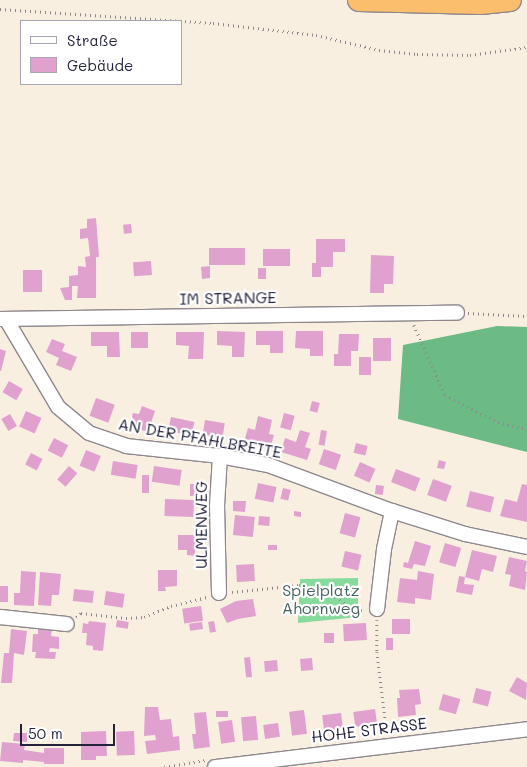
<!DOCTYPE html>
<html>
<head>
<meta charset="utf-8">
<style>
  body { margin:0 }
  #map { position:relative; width:527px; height:767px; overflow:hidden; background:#f9efe1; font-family:Mali,sans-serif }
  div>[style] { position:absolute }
  .green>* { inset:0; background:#86da9c }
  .forest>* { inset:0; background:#6cba84 }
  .building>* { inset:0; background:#e0a1cf; transform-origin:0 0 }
  .path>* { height:2.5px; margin-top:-1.25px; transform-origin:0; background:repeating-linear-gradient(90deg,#8e888e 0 1px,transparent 0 5px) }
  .roads { filter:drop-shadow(1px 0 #8e888e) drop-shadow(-1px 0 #8e888e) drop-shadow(0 1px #8e888e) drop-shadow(0 -1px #8e888e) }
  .minor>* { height:14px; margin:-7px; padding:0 7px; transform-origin:7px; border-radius:7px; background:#fff }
  .trunk>* { height:22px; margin:-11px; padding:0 11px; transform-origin:11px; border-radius:11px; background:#fabe6d }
  span { translate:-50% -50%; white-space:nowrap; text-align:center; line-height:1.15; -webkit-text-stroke:4.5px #fff; paint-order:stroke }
  .street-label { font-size:16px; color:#22223b }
  .park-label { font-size:16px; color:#45625d }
  .legend { position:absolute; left:20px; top:20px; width:162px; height:65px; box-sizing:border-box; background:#fff; border:1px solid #a7a7b1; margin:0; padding:6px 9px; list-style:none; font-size:15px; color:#22223b }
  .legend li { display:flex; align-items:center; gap:10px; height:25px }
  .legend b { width:25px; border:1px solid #a7a7b1 }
  .scale { position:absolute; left:20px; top:724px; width:95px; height:22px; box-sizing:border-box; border:2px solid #22223b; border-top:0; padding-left:6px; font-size:15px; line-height:18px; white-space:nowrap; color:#22223b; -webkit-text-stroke:4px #fff; paint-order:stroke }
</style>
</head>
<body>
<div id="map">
  <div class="green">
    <i style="clip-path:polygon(358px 578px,358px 617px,298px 623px,300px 579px)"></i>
  </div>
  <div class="forest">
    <i style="clip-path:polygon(497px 326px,527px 327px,527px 452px,398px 419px,403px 345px)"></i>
  </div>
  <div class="building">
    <i style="clip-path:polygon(96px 218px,99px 257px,96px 257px,96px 298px,77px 298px,78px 286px,72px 286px,72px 300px,65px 300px,60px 288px,69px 287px,69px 276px,78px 275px,78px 266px,86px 267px,85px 257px,90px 256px,88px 238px,80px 239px,80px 229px,87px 228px,87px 219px)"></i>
    <i style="left:131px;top:224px;width:9px;height:8px;rotate:84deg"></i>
    <i style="clip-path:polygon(316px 239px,345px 239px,345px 252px,333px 252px,333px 267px,321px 267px,321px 277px,312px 277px,312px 263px,316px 263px)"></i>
    <i style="left:245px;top:248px;width:17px;height:36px;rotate:90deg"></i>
    <i style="left:263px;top:249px;width:27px;height:17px"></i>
    <i style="clip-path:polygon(371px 255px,394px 256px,393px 284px,384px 284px,384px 293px,370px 293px)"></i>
    <i style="left:151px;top:261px;width:14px;height:18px;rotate:86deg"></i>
    <i style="clip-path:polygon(210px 266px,210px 278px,202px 279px,201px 267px)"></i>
    <i style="left:258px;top:268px;width:8px;height:11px"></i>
    <i style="left:23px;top:270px;width:19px;height:22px"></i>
    <i style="clip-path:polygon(217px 331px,245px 332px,244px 357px,232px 357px,232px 346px,217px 345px)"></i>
    <i style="clip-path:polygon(256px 331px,283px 331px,283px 353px,270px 353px,270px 345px,256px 345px)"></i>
    <i style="clip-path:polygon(296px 331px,323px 331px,323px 356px,310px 356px,310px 349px,295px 348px)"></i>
    <i style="clip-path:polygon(91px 332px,119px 332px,120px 357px,107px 357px,107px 346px,91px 346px)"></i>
    <i style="left:131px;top:332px;width:17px;height:16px"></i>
    <i style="clip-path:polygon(176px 332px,204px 332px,203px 359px,188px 359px,189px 346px,176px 345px)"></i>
    <i style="clip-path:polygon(339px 334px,359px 334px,358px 351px,351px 351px,351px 366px,334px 366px,334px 354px,338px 354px)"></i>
    <i style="left:373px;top:338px;width:18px;height:23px"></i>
    <i style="clip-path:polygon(52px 339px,65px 344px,62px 351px,77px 357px,71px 371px,56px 365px,59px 358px,46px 352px)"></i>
    <i style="clip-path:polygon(0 349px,6px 351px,1px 371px,0 371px)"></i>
    <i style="left:359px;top:357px;width:12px;height:18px"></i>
    <i style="left:9px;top:381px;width:16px;height:13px;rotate:30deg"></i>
    <i style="left:96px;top:398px;width:20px;height:19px;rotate:20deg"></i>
    <i style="left:312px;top:401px;width:8px;height:10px;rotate:14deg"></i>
    <i style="clip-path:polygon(142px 406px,155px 411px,148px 432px,129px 426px,133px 413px,139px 414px)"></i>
    <i style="left:26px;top:411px;width:17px;height:17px;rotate:24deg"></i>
    <i style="left:284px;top:413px;width:11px;height:15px;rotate:15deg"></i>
    <i style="left:10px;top:414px;width:14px;height:10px;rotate:60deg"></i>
    <i style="clip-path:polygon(258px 416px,272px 420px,269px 434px,274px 435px,270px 449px,244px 442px,248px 428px,255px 430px)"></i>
    <i style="left:171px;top:417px;width:24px;height:14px;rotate:12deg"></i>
    <i style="left:205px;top:420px;width:20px;height:15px;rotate:9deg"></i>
    <i style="clip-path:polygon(300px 430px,310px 433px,305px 447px,311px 449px,307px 460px,281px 452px,285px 438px,296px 442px)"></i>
    <i style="left:321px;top:430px;width:6px;height:15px;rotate:9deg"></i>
    <i style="left:54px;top:438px;width:16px;height:14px;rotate:27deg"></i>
    <i style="left:356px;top:443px;width:12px;height:10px;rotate:14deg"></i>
    <i style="left:324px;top:449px;width:18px;height:16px;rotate:19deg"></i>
    <i style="left:86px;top:450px;width:16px;height:17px;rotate:22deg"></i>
    <i style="left:31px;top:453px;width:13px;height:13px;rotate:27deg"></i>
    <i style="clip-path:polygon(439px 460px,446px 462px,444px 469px,437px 468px)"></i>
    <i style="left:113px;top:461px;width:25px;height:14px;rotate:9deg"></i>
    <i style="left:360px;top:462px;width:17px;height:15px;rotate:24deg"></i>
    <i style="left:69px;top:466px;width:11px;height:18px;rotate:41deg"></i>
    <i style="left:154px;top:466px;width:28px;height:16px;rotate:8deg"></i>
    <i style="left:396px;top:469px;width:26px;height:14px;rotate:21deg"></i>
    <i style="left:142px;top:475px;width:7px;height:18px"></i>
    <i style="left:433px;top:479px;width:20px;height:17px;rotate:20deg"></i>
    <i style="left:258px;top:483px;width:19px;height:16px;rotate:12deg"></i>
    <i style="left:190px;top:484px;width:13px;height:12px"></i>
    <i style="clip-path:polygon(522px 484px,527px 485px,527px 522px,500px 516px,505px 499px,517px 502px)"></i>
    <i style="left:376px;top:485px;width:8px;height:9px;rotate:7deg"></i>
    <i style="left:283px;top:488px;width:8px;height:11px;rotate:14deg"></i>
    <i style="left:470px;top:491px;width:25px;height:16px;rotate:14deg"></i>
    <i style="left:165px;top:499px;width:29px;height:17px;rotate:2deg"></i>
    <i style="clip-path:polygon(233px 501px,246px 501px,245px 512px,233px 511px)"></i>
    <i style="clip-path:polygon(294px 511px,301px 512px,301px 517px,294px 516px)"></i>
    <i style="left:345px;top:513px;width:16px;height:21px;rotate:15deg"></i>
    <i style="left:235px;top:515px;width:20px;height:20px;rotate:6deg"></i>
    <i style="left:259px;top:516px;width:11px;height:9px;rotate:5deg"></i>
    <i style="clip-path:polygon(178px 535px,195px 535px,195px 556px,187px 555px,187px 550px,178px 550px)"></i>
    <i style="clip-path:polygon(415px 541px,431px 546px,425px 566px,414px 564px,412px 569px,403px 567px,404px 562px,408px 563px)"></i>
    <i style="left:445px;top:543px;width:17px;height:20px;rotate:17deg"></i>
    <i style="left:268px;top:545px;width:9px;height:5px"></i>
    <i style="clip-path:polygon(472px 550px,497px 556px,493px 572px,482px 569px,479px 581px,465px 577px)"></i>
    <i style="left:345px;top:551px;width:17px;height:16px;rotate:13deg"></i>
    <i style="clip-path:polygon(509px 557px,527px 561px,525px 571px,527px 572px,525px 590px,509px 586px,511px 575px,505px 574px)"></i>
    <i style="left:254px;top:564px;width:17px;height:18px;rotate:87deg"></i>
    <i style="clip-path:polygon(158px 570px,177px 570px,177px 586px,165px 587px,166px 591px,158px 591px)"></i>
    <i style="clip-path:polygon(21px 571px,36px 572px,34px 606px,14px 605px,14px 593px,20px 593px)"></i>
    <i style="clip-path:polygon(418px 571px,434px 574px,431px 600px,415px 598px,415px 604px,397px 602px,400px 578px,417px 580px)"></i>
    <i style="clip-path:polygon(40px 572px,61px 574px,59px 595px,52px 595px,51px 606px,38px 605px)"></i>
    <i style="clip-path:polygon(459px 576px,465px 577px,464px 584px,474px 585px,472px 595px,456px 592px)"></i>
    <i style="left:0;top:586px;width:8px;height:16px"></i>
    <i style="left:74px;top:589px;width:20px;height:12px;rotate:6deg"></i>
    <i style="left:106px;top:591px;width:19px;height:14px;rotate:9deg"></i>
    <i style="clip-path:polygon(253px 599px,256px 616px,238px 619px,227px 623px,220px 609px,236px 601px)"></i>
    <i style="left:201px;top:606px;width:15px;height:19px;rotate:82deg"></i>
    <i style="left:410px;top:619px;width:15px;height:18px;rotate:90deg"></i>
    <i style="left:117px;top:620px;width:12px;height:7px;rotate:9deg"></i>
    <i style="clip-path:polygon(89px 621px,106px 623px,103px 651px,93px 650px,93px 646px,86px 645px,87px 633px,82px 633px,83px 623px,88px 624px)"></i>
    <i style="left:214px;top:621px;width:11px;height:6px;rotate:80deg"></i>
    <i style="left:202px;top:622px;width:7px;height:13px;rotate:82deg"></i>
    <i style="left:366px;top:623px;width:17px;height:23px;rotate:87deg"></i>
    <i style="clip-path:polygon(38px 628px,52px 629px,51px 636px,59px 637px,59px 649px,50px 648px,49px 652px,56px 652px,55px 659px,35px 658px,36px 652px,32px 652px,33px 634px,38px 634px)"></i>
    <i style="clip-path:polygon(11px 629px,27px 631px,24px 655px,14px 653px,12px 683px,1px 683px,4px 653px,9px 653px)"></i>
    <i style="left:324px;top:633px;width:10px;height:10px"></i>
    <i style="left:386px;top:638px;width:7px;height:12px"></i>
    <i style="left:250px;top:657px;width:20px;height:6px;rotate:84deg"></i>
    <i style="left:312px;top:658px;width:12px;height:12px;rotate:85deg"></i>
    <i style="left:277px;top:660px;width:11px;height:13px;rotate:85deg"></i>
    <i style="clip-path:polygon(517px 677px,527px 683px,526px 700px,509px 691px)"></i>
    <i style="left:476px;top:688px;width:16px;height:15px;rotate:14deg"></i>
    <i style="clip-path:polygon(419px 689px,421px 704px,415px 705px,416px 715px,398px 717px,397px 698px,400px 698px,399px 690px)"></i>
    <i style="left:443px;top:694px;width:18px;height:16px;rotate:16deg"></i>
    <i style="clip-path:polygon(145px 707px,158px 707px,160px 720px,171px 719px,173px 737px,179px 736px,180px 750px,147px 754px,145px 741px,156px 740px,155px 735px,144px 736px)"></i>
    <i style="left:375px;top:709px;width:15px;height:22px;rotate:82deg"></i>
    <i style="left:304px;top:710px;width:24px;height:15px;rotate:83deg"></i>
    <i style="left:228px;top:711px;width:6px;height:12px;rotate:90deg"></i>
    <i style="clip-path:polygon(206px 712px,210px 747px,194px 749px,192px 734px,196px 734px,194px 713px)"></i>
    <i style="left:341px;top:713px;width:16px;height:19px;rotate:83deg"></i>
    <i style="left:256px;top:716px;width:24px;height:15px;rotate:85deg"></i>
    <i style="left:232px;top:720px;width:22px;height:14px;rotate:82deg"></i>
    <i style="left:278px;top:723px;width:14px;height:15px;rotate:82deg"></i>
    <i style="clip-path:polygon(106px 731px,107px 756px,96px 756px,96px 760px,81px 760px,81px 732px)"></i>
    <i style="left:134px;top:731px;width:24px;height:18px;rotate:88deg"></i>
    <i style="clip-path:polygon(14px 733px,27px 733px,27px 742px,13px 741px)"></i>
    <i style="clip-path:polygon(2px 742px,25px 744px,24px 750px,44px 753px,44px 748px,64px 748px,64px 764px,44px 764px,44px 762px,23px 760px,23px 763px,0 761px)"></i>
  </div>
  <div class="path">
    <i style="left:0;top:9px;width:213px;rotate:3.8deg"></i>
    <i style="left:213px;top:23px;width:104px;rotate:6.6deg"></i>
    <i style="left:316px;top:35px;width:65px;rotate:13.4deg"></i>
    <i style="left:379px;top:50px;width:38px;rotate:6deg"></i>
    <i style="left:417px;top:54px;width:53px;rotate:1.1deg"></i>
    <i style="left:470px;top:55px;width:58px;rotate:-8deg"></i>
    <i style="left:468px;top:313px;width:59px;rotate:2.9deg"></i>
    <i style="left:414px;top:325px;width:77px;rotate:66.1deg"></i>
    <i style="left:445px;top:395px;width:59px;rotate:27deg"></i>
    <i style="left:498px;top:422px;width:30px;rotate:14deg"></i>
    <i style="left:232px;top:592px;width:67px;rotate:-6deg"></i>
    <i style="left:299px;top:585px;width:33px;rotate:16deg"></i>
    <i style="left:331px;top:594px;width:30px;rotate:34deg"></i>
    <i style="left:356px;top:611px;width:9px;rotate:-6deg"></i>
    <i style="left:76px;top:617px;width:6px;rotate:-39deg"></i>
    <i style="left:81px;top:613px;width:45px;rotate:6.3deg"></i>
    <i style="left:126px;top:618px;width:18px;rotate:-3deg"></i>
    <i style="left:144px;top:617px;width:29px;rotate:-22deg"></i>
    <i style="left:171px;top:606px;width:38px;rotate:-14deg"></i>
    <i style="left:377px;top:620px;width:32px;rotate:90deg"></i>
    <i style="left:377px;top:652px;width:83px;rotate:83deg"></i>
    <i style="left:164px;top:767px;width:42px;rotate:-9.7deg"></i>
  </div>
  <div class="roads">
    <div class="minor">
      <i style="left:0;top:319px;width:457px;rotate:-0.8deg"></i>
      <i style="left:6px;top:319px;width:102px;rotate:59.4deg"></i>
      <i style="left:58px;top:407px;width:40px;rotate:40deg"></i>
      <i style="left:89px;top:433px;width:39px;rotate:19deg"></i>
      <i style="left:126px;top:446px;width:95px;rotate:6.1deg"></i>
      <i style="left:220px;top:456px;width:49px;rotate:10.6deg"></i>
      <i style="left:268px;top:465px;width:132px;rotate:20.4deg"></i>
      <i style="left:392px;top:511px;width:77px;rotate:17.5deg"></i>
      <i style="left:465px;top:534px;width:63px;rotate:11.8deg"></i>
      <i style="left:219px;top:593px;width:87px;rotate:-91.3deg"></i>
      <i style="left:217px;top:506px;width:50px;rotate:-86.6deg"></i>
      <i style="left:377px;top:609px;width:60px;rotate:-83.3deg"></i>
      <i style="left:384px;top:549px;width:39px;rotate:-78deg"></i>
      <i style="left:0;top:617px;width:67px;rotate:6deg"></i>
      <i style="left:215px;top:767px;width:314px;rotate:-6.9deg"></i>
    </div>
    <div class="trunk">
      <i style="left:359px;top:0;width:122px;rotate:1.4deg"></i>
      <i style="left:481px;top:3px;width:29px;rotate:-6deg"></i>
    </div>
  </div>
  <div class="street-label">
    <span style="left:228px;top:298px;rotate:-1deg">IM STRANGE</span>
    <span style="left:200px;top:438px;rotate:10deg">AN DER PFAHLBREITE</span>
    <span style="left:201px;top:525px;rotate:-90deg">ULMENWEG</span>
    <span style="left:369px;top:730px;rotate:-7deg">HOHE STRASSE</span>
  </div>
  <div class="park-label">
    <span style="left:321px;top:599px">Spielplatz<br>Ahornweg</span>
  </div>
  <ul class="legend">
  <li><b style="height:6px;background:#fff"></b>Straße</li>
  <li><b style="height:14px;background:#e0a1cf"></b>Gebäude</li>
  </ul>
  <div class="scale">50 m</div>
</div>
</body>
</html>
